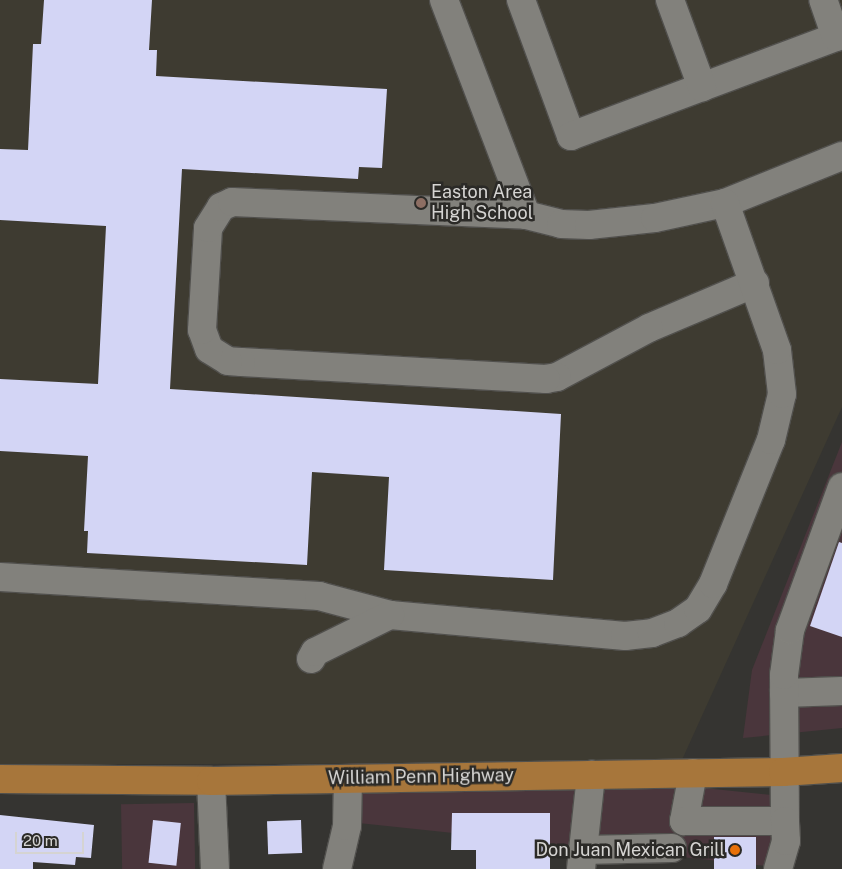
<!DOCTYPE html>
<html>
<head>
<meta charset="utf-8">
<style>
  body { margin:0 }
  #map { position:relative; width:842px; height:869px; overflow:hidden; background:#353431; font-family:"Public Sans",sans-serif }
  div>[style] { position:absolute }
  .commercial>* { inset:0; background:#4a363c; transform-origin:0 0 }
  .built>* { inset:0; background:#3e3b31 }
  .building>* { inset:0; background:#d3d5f5; transform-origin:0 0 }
  .roads { filter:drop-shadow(1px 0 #51504d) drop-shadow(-1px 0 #51504d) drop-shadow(0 1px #51504d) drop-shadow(0 -1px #51504d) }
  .minor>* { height:28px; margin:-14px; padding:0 14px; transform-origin:14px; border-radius:14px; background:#82817c }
  .major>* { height:28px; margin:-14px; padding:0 14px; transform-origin:14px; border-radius:14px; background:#a7763b }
  .dots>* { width:14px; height:14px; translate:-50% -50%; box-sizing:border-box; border:2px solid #2b2a27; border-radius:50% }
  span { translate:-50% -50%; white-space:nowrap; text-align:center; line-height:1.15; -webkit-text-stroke:5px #2b2a27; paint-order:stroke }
  .poi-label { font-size:18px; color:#d5d4d2 }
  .left { translate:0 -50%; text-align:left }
  .right { translate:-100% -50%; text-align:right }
  .street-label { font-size:18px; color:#d5d4d2 }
  .scale { position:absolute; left:15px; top:832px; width:69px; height:22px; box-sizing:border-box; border:2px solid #d5d4d2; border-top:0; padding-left:6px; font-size:15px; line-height:18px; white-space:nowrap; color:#d5d4d2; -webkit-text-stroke:4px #2b2a27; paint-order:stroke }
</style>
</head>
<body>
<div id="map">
  <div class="commercial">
    <i style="clip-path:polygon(842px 442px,842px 728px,743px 738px,752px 670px)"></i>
    <i style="left:799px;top:798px;width:71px;height:452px;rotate:96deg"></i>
    <i style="left:194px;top:803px;width:66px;height:73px;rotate:89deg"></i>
  </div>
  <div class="built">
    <i style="clip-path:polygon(0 0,842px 0,842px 407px,681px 762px,0 765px)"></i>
  </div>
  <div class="building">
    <i style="clip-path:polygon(44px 0,152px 0,149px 50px,157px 50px,156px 76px,387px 89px,382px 168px,359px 167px,358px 179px,182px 169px,170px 389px,561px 414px,553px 580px,384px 570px,389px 477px,312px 472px,307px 565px,87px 553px,88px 531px,84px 531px,88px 456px,0 451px,0 379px,98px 384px,106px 226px,0 220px,0 149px,28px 150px,33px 44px,41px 44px)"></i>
    <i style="clip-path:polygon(839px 542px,842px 543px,842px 637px,810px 626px)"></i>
    <i style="clip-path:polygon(452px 813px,550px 813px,550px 869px,476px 869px,476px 850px,451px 850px)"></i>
    <i style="clip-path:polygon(0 815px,94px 825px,91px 858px,76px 857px,75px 865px,33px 862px,33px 869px,0 869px)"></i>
    <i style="left:153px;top:820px;width:28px;height:43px;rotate:6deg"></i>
    <i style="left:301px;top:820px;width:33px;height:34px;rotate:88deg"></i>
    <i style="left:714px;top:837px;width:42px;height:32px"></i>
  </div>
  <div class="roads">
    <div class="minor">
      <i style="left:444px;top:0;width:230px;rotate:69.1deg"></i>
      <i style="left:521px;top:0;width:145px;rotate:69.8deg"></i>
      <i style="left:571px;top:136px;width:283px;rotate:-20.5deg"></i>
      <i style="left:836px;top:37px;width:39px;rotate:-109deg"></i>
      <i style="left:670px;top:0;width:93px;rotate:69.8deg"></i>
      <i style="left:755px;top:283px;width:115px;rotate:157deg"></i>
      <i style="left:649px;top:328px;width:104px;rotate:152deg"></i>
      <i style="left:557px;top:377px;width:11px;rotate:170deg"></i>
      <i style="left:546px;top:379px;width:305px;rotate:-176.8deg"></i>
      <i style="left:241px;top:362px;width:13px;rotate:-176deg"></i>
      <i style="left:228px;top:361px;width:22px;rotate:-148deg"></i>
      <i style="left:209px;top:349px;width:20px;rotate:-110deg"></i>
      <i style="left:202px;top:330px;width:102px;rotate:-86.6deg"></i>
      <i style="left:208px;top:228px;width:25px;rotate:-58deg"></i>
      <i style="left:221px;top:207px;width:12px;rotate:-24deg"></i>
      <i style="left:232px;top:202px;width:294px;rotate:2.5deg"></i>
      <i style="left:526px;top:215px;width:36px;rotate:14deg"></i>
      <i style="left:561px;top:224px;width:28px;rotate:2deg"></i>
      <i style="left:589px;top:225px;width:66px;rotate:-6.1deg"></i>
      <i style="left:655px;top:218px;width:72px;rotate:-12.1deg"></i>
      <i style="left:725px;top:203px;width:126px;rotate:-21.9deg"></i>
      <i style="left:0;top:577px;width:320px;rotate:3.4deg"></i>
      <i style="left:319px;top:596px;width:73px;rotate:15deg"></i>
      <i style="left:390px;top:615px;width:236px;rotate:5.1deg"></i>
      <i style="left:625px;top:636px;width:27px;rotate:-6deg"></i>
      <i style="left:652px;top:633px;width:28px;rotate:-21deg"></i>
      <i style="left:678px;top:623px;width:24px;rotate:-35deg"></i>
      <i style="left:698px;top:609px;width:29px;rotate:-59deg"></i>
      <i style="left:713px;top:584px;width:155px;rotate:-68.1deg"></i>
      <i style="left:771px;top:440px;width:47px;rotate:-76.6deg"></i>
      <i style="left:782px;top:394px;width:44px;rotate:-96.5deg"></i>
      <i style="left:777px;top:350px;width:156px;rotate:-109.5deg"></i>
      <i style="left:311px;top:659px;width:8px;rotate:-60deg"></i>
      <i style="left:315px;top:652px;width:84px;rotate:-26.3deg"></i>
      <i style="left:784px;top:693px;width:58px;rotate:-2deg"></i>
      <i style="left:693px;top:773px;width:49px;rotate:100.6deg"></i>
      <i style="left:684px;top:821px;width:101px"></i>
      <i style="left:785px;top:821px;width:146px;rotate:-90.4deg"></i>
      <i style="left:784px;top:675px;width:45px;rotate:-82.4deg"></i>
      <i style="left:790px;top:630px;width:152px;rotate:-70deg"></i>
      <i style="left:211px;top:781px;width:88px;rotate:87.4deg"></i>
      <i style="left:583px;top:850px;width:89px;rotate:-1.3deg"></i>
      <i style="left:337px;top:869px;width:44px;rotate:-76.9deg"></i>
      <i style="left:347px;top:826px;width:47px;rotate:-88.8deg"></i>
      <i style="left:581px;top:869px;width:95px;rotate:-83.9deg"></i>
      <i style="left:778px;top:869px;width:29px;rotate:-74deg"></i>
      <i style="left:786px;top:841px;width:20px;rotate:-93deg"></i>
    </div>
    <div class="major">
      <i style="left:0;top:779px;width:211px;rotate:0.5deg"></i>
      <i style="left:211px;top:781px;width:572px;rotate:-0.9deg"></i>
      <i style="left:783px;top:772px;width:59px;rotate:-3.9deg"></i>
    </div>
  </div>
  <div class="dots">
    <i style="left:421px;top:203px;background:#8d6e63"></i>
    <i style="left:735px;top:850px;background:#e8710a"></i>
  </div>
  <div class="poi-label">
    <span class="left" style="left:431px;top:203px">Easton Area<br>High School</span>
    <span class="right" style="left:725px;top:850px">Don Juan Mexican Grill</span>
  </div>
  <div class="street-label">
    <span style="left:421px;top:777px;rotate:-1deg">William Penn Highway</span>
  </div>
  <div class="scale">20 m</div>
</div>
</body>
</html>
